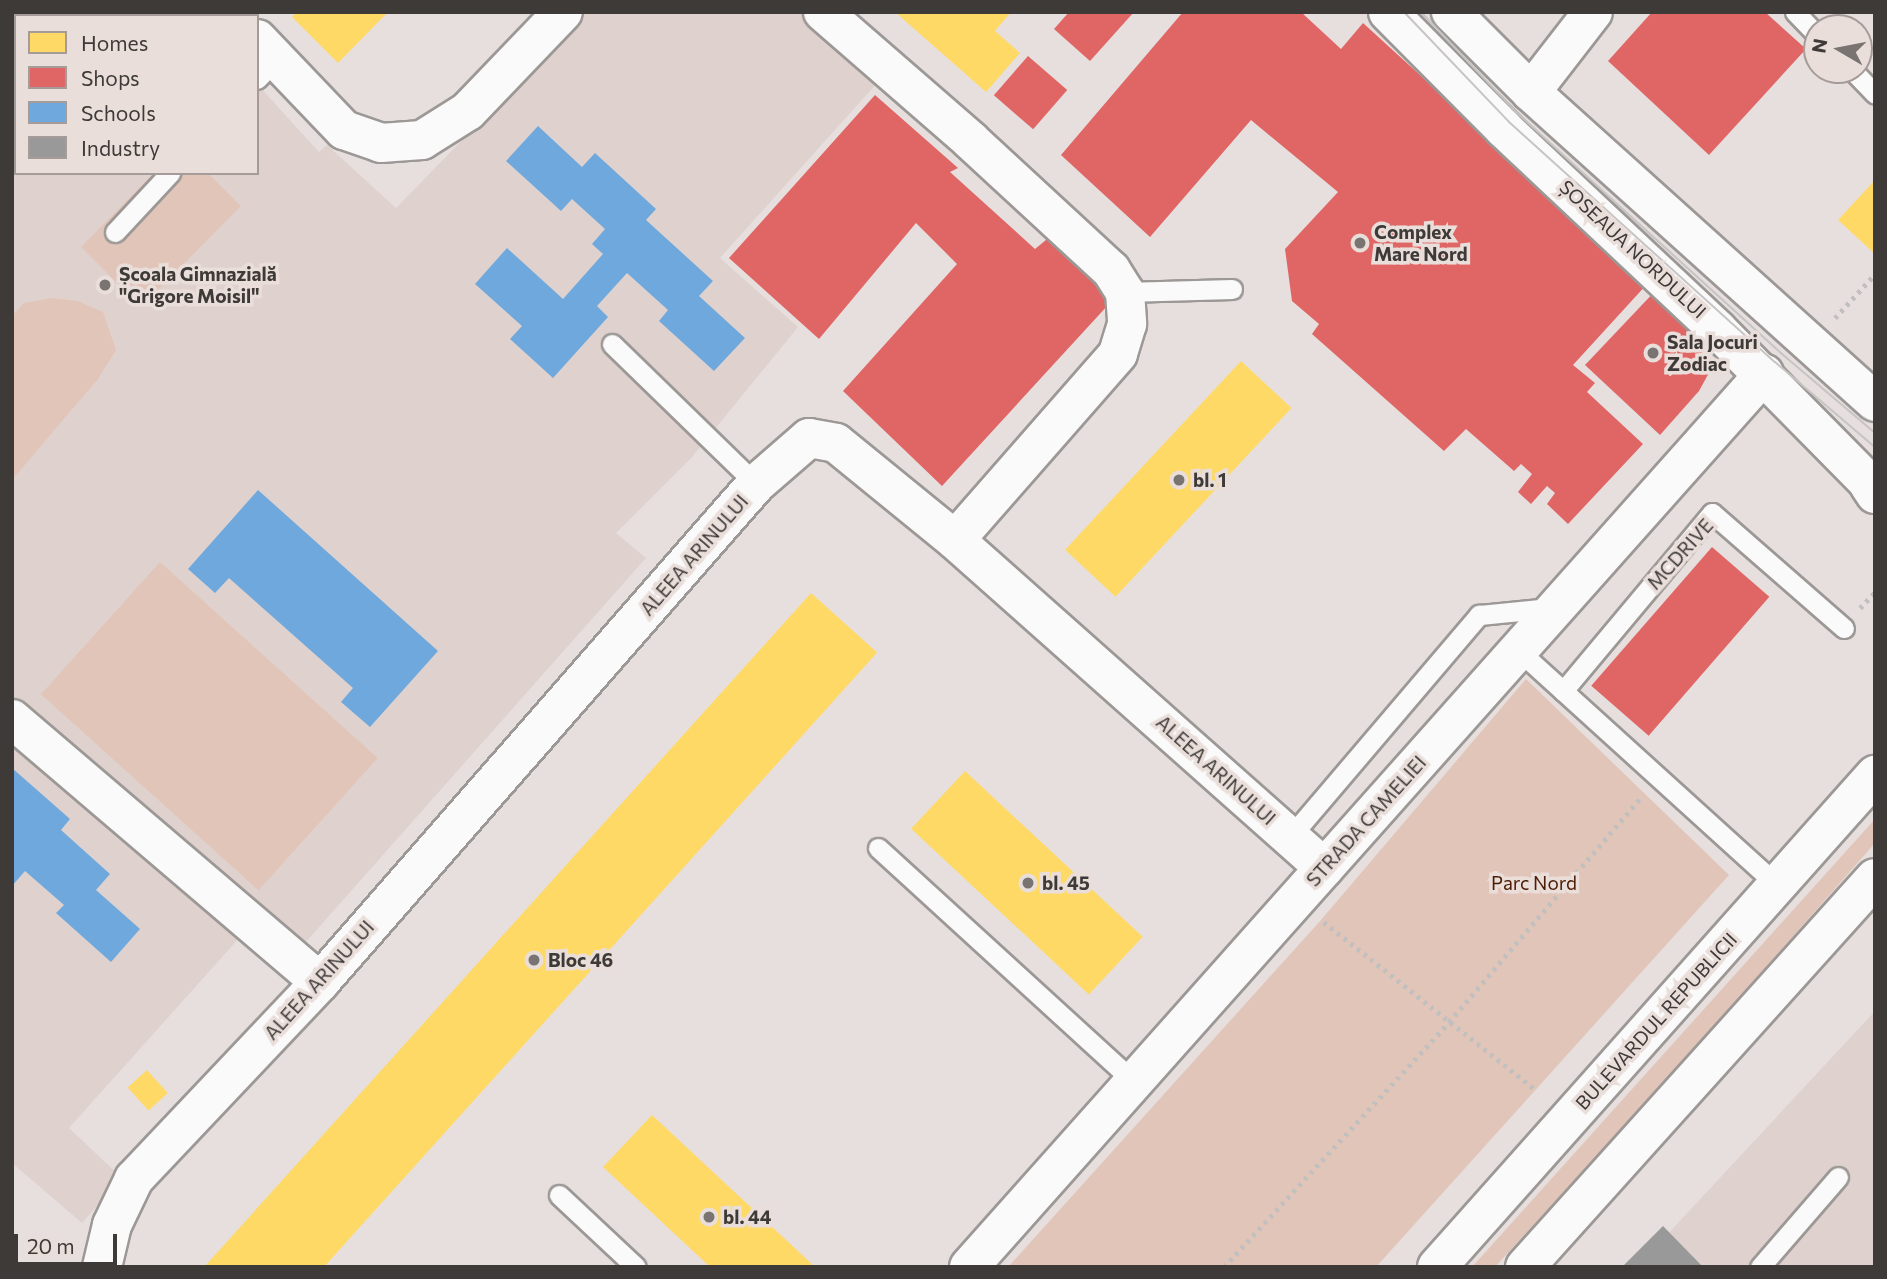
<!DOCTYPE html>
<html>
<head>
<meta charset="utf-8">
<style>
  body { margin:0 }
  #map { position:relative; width:1887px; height:1279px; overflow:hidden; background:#e6dfde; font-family:Commissioner,sans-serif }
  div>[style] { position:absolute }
  .built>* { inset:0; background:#dfd2ce }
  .green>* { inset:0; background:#e2c5b9; transform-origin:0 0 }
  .homes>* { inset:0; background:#ffd966; transform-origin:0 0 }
  .shops>* { inset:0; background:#e06666; transform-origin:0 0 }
  .schools>* { inset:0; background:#6fa8dc }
  .industry>* { inset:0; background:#999 }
  .path>* { height:4.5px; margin-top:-2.25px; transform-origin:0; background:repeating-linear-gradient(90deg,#c2bfbf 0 3.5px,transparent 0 8.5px) }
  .roads { filter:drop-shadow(2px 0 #9c9896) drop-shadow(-2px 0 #9c9896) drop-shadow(0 2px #9c9896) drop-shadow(0 -2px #9c9896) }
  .lane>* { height:19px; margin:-9.5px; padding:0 9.5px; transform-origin:9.5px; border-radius:9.5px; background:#fbfafa }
  .street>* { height:38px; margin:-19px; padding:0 19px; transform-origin:19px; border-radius:19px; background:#fbfafa }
  .secondary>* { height:38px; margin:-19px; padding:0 19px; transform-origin:19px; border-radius:19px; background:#fbfafa }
  .primary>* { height:38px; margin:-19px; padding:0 19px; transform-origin:19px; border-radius:19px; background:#fbfafa }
  .tram>* { height:2px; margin:-1px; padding:0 1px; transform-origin:1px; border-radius:1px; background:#c6c4c4 }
  .dots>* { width:19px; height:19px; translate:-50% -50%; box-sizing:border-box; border:4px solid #e9deda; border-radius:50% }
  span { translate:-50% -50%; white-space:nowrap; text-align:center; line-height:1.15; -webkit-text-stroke:7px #e9deda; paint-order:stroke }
  .poi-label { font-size:19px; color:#3e3a38; font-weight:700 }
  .left { translate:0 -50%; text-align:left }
  .street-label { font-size:19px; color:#3e3a38 }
  .park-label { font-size:19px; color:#4c1c03 }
  .frame { position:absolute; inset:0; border:14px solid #3e3a38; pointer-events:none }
  .legend { position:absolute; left:14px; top:14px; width:245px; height:161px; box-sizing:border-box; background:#e9deda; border:2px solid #a59c99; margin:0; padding:9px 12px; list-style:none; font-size:21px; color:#3e3a38 }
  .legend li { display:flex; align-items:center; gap:14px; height:35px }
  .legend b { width:35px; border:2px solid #a59c99 }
  .north { position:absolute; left:1803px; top:14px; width:70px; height:70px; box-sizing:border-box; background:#e9deda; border:2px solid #a59c99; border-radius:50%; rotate:280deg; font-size:19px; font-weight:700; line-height:28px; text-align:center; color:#3e3a38 }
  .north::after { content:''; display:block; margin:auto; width:24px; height:32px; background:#797472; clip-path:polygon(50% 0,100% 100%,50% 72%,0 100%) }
  .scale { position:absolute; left:14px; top:1234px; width:103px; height:32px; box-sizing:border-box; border:4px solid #3e3a38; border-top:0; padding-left:9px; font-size:21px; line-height:24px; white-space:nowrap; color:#3e3a38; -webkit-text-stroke:5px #e9deda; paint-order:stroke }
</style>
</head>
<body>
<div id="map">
  <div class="built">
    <i style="clip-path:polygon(12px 12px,187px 12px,191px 16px,16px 16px,16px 173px,257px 173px,257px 84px,319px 152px,327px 145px,396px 208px,587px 12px,801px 12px,878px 82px,720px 258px,798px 327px,692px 457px,616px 533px,646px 558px,305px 943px,12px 697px)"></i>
    <i style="clip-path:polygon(12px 736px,241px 936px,69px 1128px,122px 1178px,82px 1223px,12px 1163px)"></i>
    <i style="clip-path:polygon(1875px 1011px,1875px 1267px,1637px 1267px)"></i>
  </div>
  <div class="green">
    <i style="clip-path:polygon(154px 173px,208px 173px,241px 206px,141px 307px,81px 247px)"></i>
    <i style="clip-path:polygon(52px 298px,78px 301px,103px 312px,116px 350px,98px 379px,12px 480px,12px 316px,24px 303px)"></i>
    <i style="left:160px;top:562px;width:293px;height:178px;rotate:42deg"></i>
    <i style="clip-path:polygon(1526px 679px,1729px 875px,1376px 1267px,1008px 1267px,1321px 920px)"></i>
    <i style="clip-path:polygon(1875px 819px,1875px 843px,1689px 1055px,1495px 1267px,1472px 1267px)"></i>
  </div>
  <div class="homes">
    <i style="clip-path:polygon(297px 12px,388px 12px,338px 63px,292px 17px)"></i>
    <i style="clip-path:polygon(895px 12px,1011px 12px,995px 31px,1020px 53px,986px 92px)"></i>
    <i style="clip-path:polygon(1875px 180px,1875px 254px,1838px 220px)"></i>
    <i style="left:1241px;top:361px;width:69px;height:258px;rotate:43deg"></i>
    <i style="left:811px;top:593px;width:89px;height:915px;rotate:42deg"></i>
    <i style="left:965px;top:771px;width:243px;height:79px;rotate:43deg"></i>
    <i style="left:147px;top:1070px;width:31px;height:26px;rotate:48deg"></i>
    <i style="clip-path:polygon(652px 1115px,815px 1267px,710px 1267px,603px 1167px)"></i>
  </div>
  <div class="shops">
    <i style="clip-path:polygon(1069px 12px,1134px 12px,1090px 61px,1054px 29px)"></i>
    <i style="clip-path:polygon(1183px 12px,1301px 12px,1341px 49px,1363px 23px,1648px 283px,1573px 365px,1595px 383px,1587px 392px,1643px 444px,1568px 524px,1547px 504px,1555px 493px,1547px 486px,1531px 504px,1518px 492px,1532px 474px,1521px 464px,1514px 471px,1466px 429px,1444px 451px,1312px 334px,1319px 324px,1292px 301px,1285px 249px,1338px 192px,1251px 120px,1150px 237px,1061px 155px)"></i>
    <i style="clip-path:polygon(1652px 12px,1765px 12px,1806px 49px,1709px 155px,1608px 61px)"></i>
    <i style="left:1028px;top:56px;width:52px;height:52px;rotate:41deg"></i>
    <i style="clip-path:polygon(875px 95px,958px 168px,950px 172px,1035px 249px,1052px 235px,1120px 292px,942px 486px,843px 391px,957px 264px,916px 223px,819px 339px,729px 258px)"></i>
    <i style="clip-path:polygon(1658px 288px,1709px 342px,1710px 371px,1699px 391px,1660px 435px,1585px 365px)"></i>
    <i style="left:1712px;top:547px;width:76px;height:184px;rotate:41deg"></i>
  </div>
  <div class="schools">
    <i style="clip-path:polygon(12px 12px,82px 12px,86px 16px,16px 16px,16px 147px,12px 144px)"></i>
    <i style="clip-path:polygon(538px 126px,582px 167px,595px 153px,656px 209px,646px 220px,713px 281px,699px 296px,745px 338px,714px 371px,659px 321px,668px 310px,627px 273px,597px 306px,608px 317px,553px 378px,510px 339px,522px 326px,475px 284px,507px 248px,563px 299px,603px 254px,592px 244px,605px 229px,572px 199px,561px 211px,506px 161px)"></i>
    <i style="clip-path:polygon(258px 490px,438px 651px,370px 727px,341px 702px,353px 688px,229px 578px,215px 593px,188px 569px)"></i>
    <i style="clip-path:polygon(12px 768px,70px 819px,61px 830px,110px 874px,96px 890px,140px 929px,111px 962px,56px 913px,64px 905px,25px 871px,12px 886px)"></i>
  </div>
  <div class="industry">
    <i style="clip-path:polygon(1663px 1226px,1703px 1267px,1622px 1267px)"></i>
  </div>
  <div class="path">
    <i style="left:1835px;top:318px;width:59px;rotate:-47.7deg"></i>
    <i style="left:1860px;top:608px;width:22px;rotate:-47deg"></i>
    <i style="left:1324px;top:922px;width:270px;rotate:38.4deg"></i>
    <i style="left:1224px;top:1267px;width:333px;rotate:-47.4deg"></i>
    <i style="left:1449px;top:1022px;width:294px;rotate:-49.5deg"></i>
  </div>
  <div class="roads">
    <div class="lane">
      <i style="left:1795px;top:12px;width:32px;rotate:46deg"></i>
      <i style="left:1852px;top:70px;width:33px;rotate:46deg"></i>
      <i style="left:257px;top:79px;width:28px;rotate:-46deg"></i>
      <i style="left:115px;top:232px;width:81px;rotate:-47deg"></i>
      <i style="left:1125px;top:292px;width:107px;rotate:-1.6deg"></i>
      <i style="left:612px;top:344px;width:201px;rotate:44.2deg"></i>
      <i style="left:1518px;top:650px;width:350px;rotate:42.2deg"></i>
      <i style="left:1563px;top:691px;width:232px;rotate:-50.1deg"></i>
      <i style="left:1712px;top:513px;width:175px;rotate:41.1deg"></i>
      <i style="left:1290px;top:837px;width:292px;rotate:-49.6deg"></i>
      <i style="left:1479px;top:615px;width:72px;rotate:-5.6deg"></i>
      <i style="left:878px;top:848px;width:347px;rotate:42.4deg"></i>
      <i style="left:559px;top:1195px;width:105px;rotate:43.1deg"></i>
      <i style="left:1760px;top:1267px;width:119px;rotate:-49.1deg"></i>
    </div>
    <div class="street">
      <i style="left:231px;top:12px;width:5px;rotate:53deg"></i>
      <i style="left:823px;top:12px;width:195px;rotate:41deg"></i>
      <i style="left:970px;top:140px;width:192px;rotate:42.7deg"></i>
      <i style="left:1111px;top:270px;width:26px;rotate:58deg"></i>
      <i style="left:1125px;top:292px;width:32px;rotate:86deg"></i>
      <i style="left:1127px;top:324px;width:31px;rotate:107deg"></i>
      <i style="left:1118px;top:354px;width:247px;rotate:131.2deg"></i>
      <i style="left:257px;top:39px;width:126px;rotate:46.3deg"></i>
      <i style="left:344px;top:130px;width:39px;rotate:19deg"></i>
      <i style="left:381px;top:143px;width:41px;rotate:-4.2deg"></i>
      <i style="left:422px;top:140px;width:54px;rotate:-32.2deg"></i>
      <i style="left:468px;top:111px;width:137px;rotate:-46.2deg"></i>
      <i style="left:1531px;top:92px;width:101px;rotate:-52.2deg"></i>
      <i style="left:12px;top:719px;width:405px;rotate:40.5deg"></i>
      <i style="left:102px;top:1267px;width:43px;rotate:-76.6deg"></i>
      <i style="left:112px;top:1225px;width:51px;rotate:-64.4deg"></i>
      <i style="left:134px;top:1179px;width:271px;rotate:-46.6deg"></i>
      <i style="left:320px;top:982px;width:662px;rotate:-48.8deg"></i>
      <i style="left:756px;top:484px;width:70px;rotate:-41deg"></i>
      <i style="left:809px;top:438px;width:27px;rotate:10deg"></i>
      <i style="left:836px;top:443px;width:154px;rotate:39.2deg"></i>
      <i style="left:955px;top:540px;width:494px;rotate:41.6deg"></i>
      <i style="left:969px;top:1267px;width:1196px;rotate:-48.32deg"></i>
    </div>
    <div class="secondary">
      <i style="left:1388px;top:12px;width:165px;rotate:45.2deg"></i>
      <i style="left:1504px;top:129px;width:292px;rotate:43.2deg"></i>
      <i style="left:1717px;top:329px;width:225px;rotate:45.4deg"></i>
      <i style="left:1451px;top:12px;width:113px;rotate:45deg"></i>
      <i style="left:1531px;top:92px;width:463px;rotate:42deg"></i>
    </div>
    <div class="primary">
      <i style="left:1869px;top:485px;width:11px;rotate:56deg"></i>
      <i style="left:1437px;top:1267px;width:659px;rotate:-48.32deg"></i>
      <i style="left:1525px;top:1267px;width:523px;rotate:-48.02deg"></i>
    </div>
  </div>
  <div class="tram">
    <i style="left:1404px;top:12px;width:152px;rotate:46.3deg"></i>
    <i style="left:1509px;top:122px;width:358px;rotate:42.1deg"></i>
    <i style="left:1775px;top:362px;width:131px;rotate:40.4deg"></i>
    <i style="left:1421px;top:12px;width:138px;rotate:46.5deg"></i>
    <i style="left:1516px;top:112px;width:360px;rotate:42.3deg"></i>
    <i style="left:1782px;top:354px;width:122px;rotate:40.3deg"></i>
  </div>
  <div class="dots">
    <i style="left:1360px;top:243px;background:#797472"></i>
    <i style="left:105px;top:285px;background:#797472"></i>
    <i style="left:1653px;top:353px;background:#797472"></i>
    <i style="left:1179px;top:480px;background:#797472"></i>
    <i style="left:1028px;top:883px;background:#797472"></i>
    <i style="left:534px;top:960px;background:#797472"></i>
    <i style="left:709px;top:1217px;background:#797472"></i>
  </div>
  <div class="poi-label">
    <span class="left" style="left:1374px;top:243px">Complex<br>Mare Nord</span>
    <span class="left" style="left:119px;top:285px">Școala Gimnazială<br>"Grigore Moisil"</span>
    <span class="left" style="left:1667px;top:353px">Sala Jocuri<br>Zodiac</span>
    <span class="left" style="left:1193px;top:480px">bl. 1</span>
    <span class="left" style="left:1042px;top:883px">bl. 45</span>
    <span class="left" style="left:548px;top:960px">Bloc 46</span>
    <span class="left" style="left:723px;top:1217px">bl. 44</span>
  </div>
  <div class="street-label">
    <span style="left:1633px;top:249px;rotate:43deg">ȘOSEAUA NORDULUI</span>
    <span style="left:1680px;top:554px;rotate:-48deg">MCDRIVE</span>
    <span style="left:694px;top:555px;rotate:-49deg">ALEEA ARINULUI</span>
    <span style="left:1216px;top:770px;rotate:42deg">ALEEA ARINULUI</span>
    <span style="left:1366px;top:821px;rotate:-48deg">STRADA CAMELIEI</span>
    <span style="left:319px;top:980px;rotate:-48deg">ALEEA ARINULUI</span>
    <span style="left:1656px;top:1021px;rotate:-48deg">BULEVARDUL REPUBLICII</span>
  </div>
  <div class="park-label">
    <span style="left:1534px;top:883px">Parc Nord</span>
  </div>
  <div class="frame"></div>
  <ul class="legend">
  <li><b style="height:19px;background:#ffd966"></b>Homes</li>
  <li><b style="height:19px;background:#e06666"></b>Shops</li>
  <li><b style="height:19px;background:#6fa8dc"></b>Schools</li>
  <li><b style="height:19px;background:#999"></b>Industry</li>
  </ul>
  <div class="north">N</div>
  <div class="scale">20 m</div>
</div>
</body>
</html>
